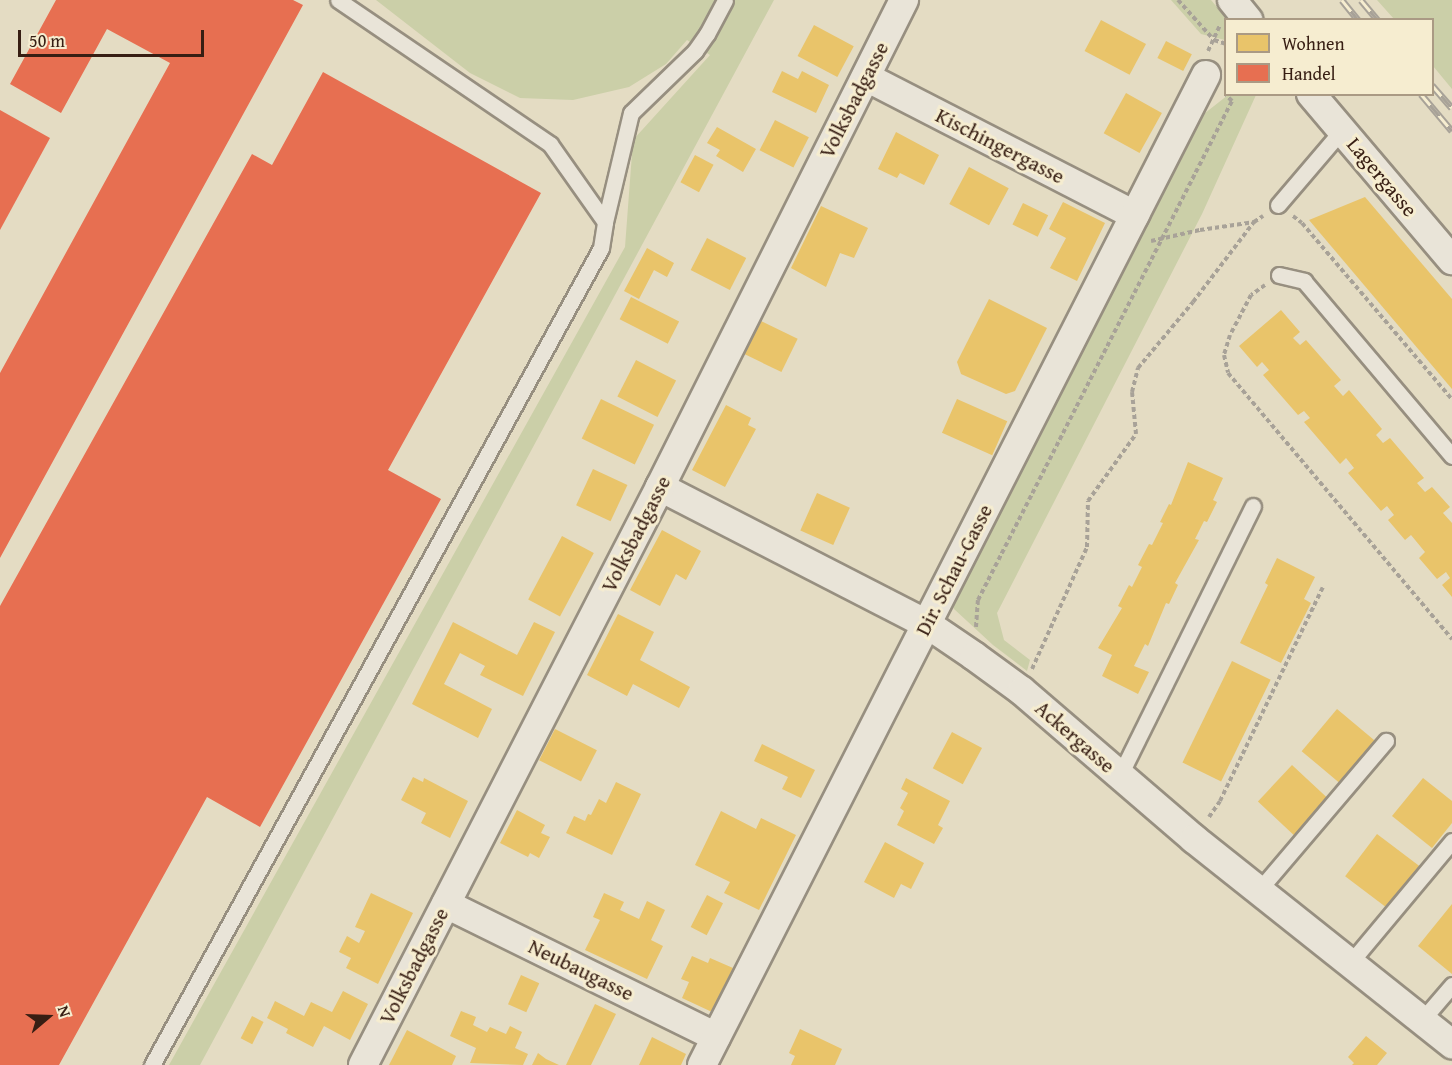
<!DOCTYPE html>
<html>
<head>
<meta charset="utf-8">
<style>
  body { margin:0 }
  #map { position:relative; width:1452px; height:1065px; overflow:hidden; background:#e4dcc3; font-family:"Gentium Book Plus",serif }
  div>[style] { position:absolute }
  .green>* { inset:0; background:#cbcfa8 }
  .homes>* { inset:0; background:#e9c46a; transform-origin:0 0 }
  .shops>* { inset:0; background:#e76f51 }
  .path>* { height:4px; margin-top:-2px; transform-origin:0; background:repeating-linear-gradient(90deg,#a8a298 0 4.5px,transparent 0 7.5px) }
  .roads { filter:drop-shadow(2px 0 #978f80) drop-shadow(-2px 0 #978f80) drop-shadow(0 2px #978f80) drop-shadow(0 -2px #978f80) }
  .service>* { height:15px; margin:-7.5px; padding:0 7.5px; transform-origin:7.5px; border-radius:7.5px; background:#e9e4d8 }
  .minor>* { height:28px; margin:-14px; padding:0 14px; transform-origin:14px; border-radius:14px; background:#e9e4d8 }
  .rail>* { height:7px; margin-top:-3.5px; transform-origin:0; background:repeating-linear-gradient(90deg,#f6edd0 0 14px,#a8a298 0 28px); box-sizing:border-box; border-block:2px solid #a8a298 }
  span { translate:-50% -50%; white-space:nowrap; text-align:center; line-height:1.15; -webkit-text-stroke:6px #f6edd0; paint-order:stroke }
  .street-label { font-size:21px; color:#371e13 }
  .legend { position:absolute; left:1224px; top:18px; width:210px; height:78px; box-sizing:border-box; background:#f6edd0; border:2px solid #aa9a84; margin:0; padding:8px 10px; list-style:none; font-size:18px; color:#371e13 }
  .legend li { display:flex; align-items:center; gap:12px; height:30px }
  .legend b { width:30px; border:2px solid #aa9a84 }
  .north { position:absolute; left:18px; top:987px; width:60px; height:60px; -webkit-text-stroke:4px #f6edd0; paint-order:stroke; rotate:71deg; font-size:16px; font-weight:700; line-height:24px; text-align:center; color:#371e13 }
  .north::after { content:''; display:block; margin:auto; width:21px; height:27px; background:#371e13; clip-path:polygon(50% 0,100% 100%,50% 72%,0 100%) }
  .scale { position:absolute; left:18px; top:30px; width:186px; height:27px; box-sizing:border-box; border:3px solid #371e13; border-top:0; padding-left:8px; font-size:18px; line-height:21px; white-space:nowrap; color:#371e13; -webkit-text-stroke:4px #f6edd0; paint-order:stroke }
</style>
</head>
<body>
<div id="map">
  <div class="green">
    <i style="clip-path:polygon(376px 0,774px 0,200px 1065px,169px 1065px,625px 247px,633px 140px,710px 55px,687px 40px,666px 64px,629px 87px,573px 100px,520px 98px,470px 73px)"></i>
    <i style="clip-path:polygon(1171px 0,1211px 0,1227px 19px,1225px 40px,1201px 34px)"></i>
    <i style="clip-path:polygon(1377px 0,1452px 0,1452px 89px,1433px 66px,1432px 20px,1394px 19px)"></i>
    <i style="clip-path:polygon(1228px 95px,1256px 95px,1202px 214px,997px 613px,1004px 640px,1030px 660px,1027px 671px,993px 645px,954px 609px,951px 600px,1200px 117px)"></i>
  </div>
  <div class="homes">
    <i style="left:1101px;top:20px;width:51px;height:35px;rotate:28deg"></i>
    <i style="left:814px;top:25px;width:45px;height:35px;rotate:28deg"></i>
    <i style="left:1166px;top:41px;width:29px;height:19px;rotate:27deg"></i>
    <i style="clip-path:polygon(782px 71px,798px 79px,802px 71px,829px 85px,816px 113px,772px 92px)"></i>
    <i style="left:1126px;top:93px;width:41px;height:46px;rotate:29deg"></i>
    <i style="left:775px;top:120px;width:38px;height:34px;rotate:27deg"></i>
    <i style="clip-path:polygon(717px 127px,756px 149px,743px 172px,716px 156px,720px 150px,707px 143px)"></i>
    <i style="clip-path:polygon(896px 132px,939px 155px,924px 185px,900px 173px,897px 178px,878px 169px)"></i>
    <i style="left:695px;top:155px;width:21px;height:31px;rotate:28deg"></i>
    <i style="left:969px;top:167px;width:45px;height:42px;rotate:28deg"></i>
    <i style="clip-path:polygon(1365px 197px,1452px 299px,1452px 389px,1309px 220px)"></i>
    <i style="clip-path:polygon(1063px 202px,1105px 223px,1077px 281px,1050px 268px,1066px 238px,1049px 229px)"></i>
    <i style="left:1023px;top:203px;width:28px;height:24px;rotate:26deg"></i>
    <i style="clip-path:polygon(821px 206px,868px 228px,854px 258px,840px 253px,826px 287px,791px 268px)"></i>
    <i style="left:707px;top:238px;width:44px;height:36px;rotate:27deg"></i>
    <i style="clip-path:polygon(647px 248px,674px 263px,667px 277px,654px 270px,639px 299px,624px 291px)"></i>
    <i style="left:631px;top:297px;width:54px;height:25px;rotate:27deg"></i>
    <i style="clip-path:polygon(989px 299px,1047px 328px,1015px 391px,1006px 394px,961px 374px,957px 362px)"></i>
    <i style="clip-path:polygon(1281px 310px,1300px 332px,1293px 338px,1300px 345px,1306px 340px,1341px 380px,1334px 386px,1343px 396px,1349px 390px,1382px 429px,1376px 435px,1383px 443px,1390px 438px,1424px 478px,1417px 483px,1425px 492px,1432px 487px,1450px 507px,1443px 513px,1452px 523px,1452px 597px,1442px 585px,1450px 578px,1446px 572px,1437px 579px,1419px 558px,1425px 552px,1411px 535px,1405px 540px,1388px 520px,1394px 515px,1387px 506px,1381px 511px,1348px 473px,1354px 468px,1346px 458px,1340px 464px,1304px 422px,1310px 418px,1304px 411px,1298px 415px,1263px 375px,1269px 370px,1262px 362px,1257px 367px,1239px 346px)"></i>
    <i style="left:759px;top:320px;width:43px;height:37px;rotate:26deg"></i>
    <i style="left:636px;top:360px;width:45px;height:41px;rotate:27deg"></i>
    <i style="left:601px;top:399px;width:59px;height:44px;rotate:26deg"></i>
    <i style="left:957px;top:399px;width:55px;height:37px;rotate:24deg"></i>
    <i style="clip-path:polygon(726px 405px,751px 418px,748px 425px,756px 429px,725px 487px,692px 470px)"></i>
    <i style="clip-path:polygon(1188px 462px,1223px 478px,1213px 500px,1217px 502px,1207px 522px,1204px 521px,1195px 539px,1199px 540px,1175px 583px,1178px 585px,1169px 604px,1166px 603px,1148px 646px,1145px 644px,1134px 666px,1149px 672px,1138px 694px,1102px 676px,1112px 655px,1098px 648px,1122px 608px,1118px 606px,1129px 585px,1132px 587px,1142px 567px,1138px 565px,1149px 544px,1152px 545px,1163px 523px,1160px 522px,1169px 504px,1171px 505px)"></i>
    <i style="left:593px;top:469px;width:38px;height:40px;rotate:25deg"></i>
    <i style="left:817px;top:493px;width:36px;height:41px;rotate:24deg"></i>
    <i style="clip-path:polygon(662px 530px,701px 551px,686px 580px,676px 574px,660px 606px,630px 590px)"></i>
    <i style="left:562px;top:536px;width:36px;height:72px;rotate:28deg"></i>
    <i style="clip-path:polygon(1277px 558px,1315px 577px,1304px 599px,1311px 603px,1281px 663px,1240px 643px,1268px 585px,1265px 583px)"></i>
    <i style="clip-path:polygon(618px 614px,654px 632px,640px 660px,690px 687px,679px 708px,633px 684px,627px 696px,587px 675px)"></i>
    <i style="clip-path:polygon(453px 622px,517px 655px,534px 622px,555px 632px,523px 696px,480px 675px,485px 666px,460px 653px,444px 684px,492px 709px,478px 738px,412px 704px)"></i>
    <i style="left:1232px;top:661px;width:43px;height:113px;rotate:26deg"></i>
    <i style="left:1337px;top:709px;width:53px;height:55px;rotate:40deg"></i>
    <i style="left:555px;top:729px;width:47px;height:35px;rotate:27deg"></i>
    <i style="left:952px;top:732px;width:34px;height:41px;rotate:28deg"></i>
    <i style="clip-path:polygon(762px 744px,815px 770px,801px 798px,782px 789px,788px 777px,754px 761px)"></i>
    <i style="left:1292px;top:765px;width:54px;height:50px;rotate:43deg"></i>
    <i style="clip-path:polygon(413px 777px,423px 782px,424px 778px,468px 801px,450px 838px,421px 823px,426px 813px,401px 800px)"></i>
    <i style="clip-path:polygon(906px 778px,950px 801px,938px 825px,943px 828px,934px 844px,897px 825px,904px 811px,900px 808px,908px 793px,901px 789px)"></i>
    <i style="clip-path:polygon(1423px 778px,1452px 801px,1452px 823px,1432px 848px,1392px 816px)"></i>
    <i style="clip-path:polygon(616px 782px,641px 794px,612px 855px,566px 833px,574px 816px,585px 821px,588px 814px,591px 815px,599px 799px,606px 803px)"></i>
    <i style="clip-path:polygon(517px 810px,545px 825px,541px 833px,550px 837px,539px 858px,530px 853px,528px 857px,500px 843px)"></i>
    <i style="clip-path:polygon(721px 811px,756px 829px,761px 818px,796px 835px,759px 910px,724px 893px,730px 882px,695px 865px)"></i>
    <i style="left:1377px;top:834px;width:53px;height:53px;rotate:37deg"></i>
    <i style="clip-path:polygon(885px 842px,924px 863px,911px 889px,901px 884px,894px 898px,864px 882px)"></i>
    <i style="clip-path:polygon(371px 893px,413px 913px,378px 984px,346px 968px,351px 958px,339px 952px,347px 936px,359px 943px,365px 931px,355px 927px)"></i>
    <i style="clip-path:polygon(604px 893px,624px 902px,620px 910px,639px 919px,647px 901px,665px 910px,651px 940px,663px 946px,647px 979px,585px 950px,600px 920px,593px 917px)"></i>
    <i style="left:707px;top:895px;width:18px;height:36px;rotate:27deg"></i>
    <i style="clip-path:polygon(1452px 904px,1452px 974px,1418px 946px)"></i>
    <i style="clip-path:polygon(692px 956px,708px 963px,710px 958px,733px 968px,712px 1012px,682px 998px,689px 982px,681px 979px)"></i>
    <i style="left:521px;top:975px;width:20px;height:32px;rotate:24deg"></i>
    <i style="clip-path:polygon(343px 991px,368px 1004px,350px 1040px,324px 1026px,313px 1047px,286px 1033px,288px 1029px,267px 1018px,275px 1001px,304px 1016px,311px 1002px,332px 1012px)"></i>
    <i style="clip-path:polygon(595px 1004px,616px 1014px,591px 1065px,566px 1065px)"></i>
    <i style="clip-path:polygon(461px 1011px,476px 1017px,473px 1025px,487px 1032px,490px 1027px,506px 1034px,510px 1026px,522px 1032px,515px 1048px,528px 1054px,523px 1065px,470px 1063px,476px 1048px,450px 1036px)"></i>
    <i style="left:252px;top:1016px;width:13px;height:25px;rotate:27deg"></i>
    <i style="clip-path:polygon(800px 1029px,842px 1049px,835px 1065px,791px 1065px,795px 1056px,789px 1053px)"></i>
    <i style="clip-path:polygon(407px 1030px,456px 1056px,452px 1065px,389px 1065px)"></i>
    <i style="clip-path:polygon(1366px 1036px,1387px 1053px,1377px 1065px,1352px 1065px,1354px 1063px,1348px 1057px)"></i>
    <i style="clip-path:polygon(652px 1037px,686px 1054px,681px 1065px,639px 1065px)"></i>
    <i style="clip-path:polygon(538px 1053px,546px 1059px,559px 1065px,532px 1065px)"></i>
  </div>
  <div class="shops">
    <i style="clip-path:polygon(56px 0,293px 0,303px 5px,0 558px,0 373px,170px 63px,107px 29px,61px 113px,10px 84px)"></i>
    <i style="clip-path:polygon(323px 72px,541px 193px,388px 470px,441px 499px,260px 827px,207px 797px,59px 1065px,0 1065px,0 606px,252px 154px,272px 165px)"></i>
    <i style="clip-path:polygon(0 110px,50px 138px,0 230px)"></i>
  </div>
  <div class="path">
    <i style="left:1178px;top:0;width:54px;rotate:48deg"></i>
    <i style="left:1214px;top:40px;width:13px;rotate:18deg"></i>
    <i style="left:1208px;top:51px;width:29px;rotate:-65deg"></i>
    <i style="left:1293px;top:216px;width:11px;rotate:38deg"></i>
    <i style="left:1302px;top:223px;width:231px;rotate:49.6deg"></i>
    <i style="left:1151px;top:241px;width:50px;rotate:-12.7deg"></i>
    <i style="left:1200px;top:230px;width:55px;rotate:-8.4deg"></i>
    <i style="left:1254px;top:222px;width:11px;rotate:-34deg"></i>
    <i style="left:1265px;top:285px;width:17px;rotate:144deg"></i>
    <i style="left:1251px;top:295px;width:45px;rotate:117.7deg"></i>
    <i style="left:1230px;top:335px;width:21px;rotate:107deg"></i>
    <i style="left:1224px;top:355px;width:18px;rotate:77deg"></i>
    <i style="left:1228px;top:373px;width:348px;rotate:49.9deg"></i>
    <i style="left:976px;top:627px;width:27px;rotate:-86deg"></i>
    <i style="left:978px;top:600px;width:560px;rotate:-63.02deg"></i>
    <i style="left:1232px;top:101px;width:8px;rotate:-135deg"></i>
    <i style="left:1032px;top:669px;width:134px;rotate:-65.7deg"></i>
    <i style="left:1087px;top:547px;width:46px;rotate:-88.8deg"></i>
    <i style="left:1088px;top:501px;width:82px;rotate:-54.4deg"></i>
    <i style="left:1136px;top:434px;width:42px;rotate:-95.4deg"></i>
    <i style="left:1132px;top:392px;width:25px;rotate:-76deg"></i>
    <i style="left:1138px;top:368px;width:86px;rotate:-50.2deg"></i>
    <i style="left:1193px;top:302px;width:101px;rotate:-52.7deg"></i>
    <i style="left:1209px;top:817px;width:19px;rotate:-55deg"></i>
    <i style="left:1220px;top:801px;width:237px;rotate:-64.3deg"></i>
  </div>
  <div class="roads">
    <div class="service">
      <i style="left:1278px;top:205px;width:99px;rotate:-49.5deg"></i>
      <i style="left:605px;top:222px;width:112px;rotate:-76.6deg"></i>
      <i style="left:631px;top:113px;width:89px;rotate:-44.1deg"></i>
      <i style="left:695px;top:51px;width:21px;rotate:-55deg"></i>
      <i style="left:707px;top:34px;width:38px;rotate:-62deg"></i>
      <i style="left:1279px;top:275px;width:26px;rotate:13deg"></i>
      <i style="left:1304px;top:281px;width:229px;rotate:49.8deg"></i>
      <i style="left:1120px;top:775px;width:300px;rotate:-63.7deg"></i>
      <i style="left:1259px;top:890px;width:196px;rotate:-49.6deg"></i>
      <i style="left:1350px;top:963px;width:159px;rotate:-50.1deg"></i>
      <i style="left:1422px;top:1020px;width:46px;rotate:-49.4deg"></i>
      <i style="left:152px;top:1065px;width:932px;rotate:-61.21deg"></i>
      <i style="left:601px;top:248px;width:26px;rotate:-81deg"></i>
      <i style="left:605px;top:222px;width:95px;rotate:-125.2deg"></i>
      <i style="left:550px;top:144px;width:256px;rotate:-145.8deg"></i>
    </div>
    <div class="minor">
      <i style="left:1232px;top:0;width:26px;rotate:51deg"></i>
      <i style="left:866px;top:77px;width:302px;rotate:27.2deg"></i>
      <i style="left:1311px;top:94px;width:218px;rotate:49.7deg"></i>
      <i style="left:660px;top:487px;width:300px;rotate:27.2deg"></i>
      <i style="left:927px;top:624px;width:57px;rotate:34.2deg"></i>
      <i style="left:974px;top:656px;width:59px;rotate:36.1deg"></i>
      <i style="left:1022px;top:691px;width:227px;rotate:40.7deg"></i>
      <i style="left:1194px;top:839px;width:330px;rotate:38.5deg"></i>
      <i style="left:446px;top:904px;width:301px;rotate:26.2deg"></i>
      <i style="left:363px;top:1065px;width:650px;rotate:-62.8deg"></i>
      <i style="left:660px;top:487px;width:545px;rotate:-63.39deg"></i>
      <i style="left:702px;top:1065px;width:1111px;rotate:-63.02deg"></i>
    </div>
  </div>
  <div class="rail">
    <i style="left:1342px;top:0;width:26px;rotate:51deg"></i>
    <i style="left:1361px;top:0;width:26px;rotate:50deg"></i>
    <i style="left:1432px;top:85px;width:30px;rotate:49deg"></i>
    <i style="left:1421px;top:94px;width:48px;rotate:50deg"></i>
  </div>
  <div class="street-label">
    <span style="left:854px;top:100px;rotate:-63deg">Volksbadgasse</span>
    <span style="left:1000px;top:146px;rotate:27deg">Kischingergasse</span>
    <span style="left:1382px;top:177px;rotate:50deg">Lagergasse</span>
    <span style="left:636px;top:534px;rotate:-63deg">Volksbadgasse</span>
    <span style="left:954px;top:570px;rotate:-63deg">Dir. Schau-Gasse</span>
    <span style="left:1075px;top:737px;rotate:41deg">Ackergasse</span>
    <span style="left:414px;top:966px;rotate:-63deg">Volksbadgasse</span>
    <span style="left:581px;top:970px;rotate:26deg">Neubaugasse</span>
  </div>
  <ul class="legend">
  <li><b style="height:16px;background:#e9c46a"></b>Wohnen</li>
  <li><b style="height:16px;background:#e76f51"></b>Handel</li>
  </ul>
  <div class="north">N</div>
  <div class="scale">50 m</div>
</div>
</body>
</html>
